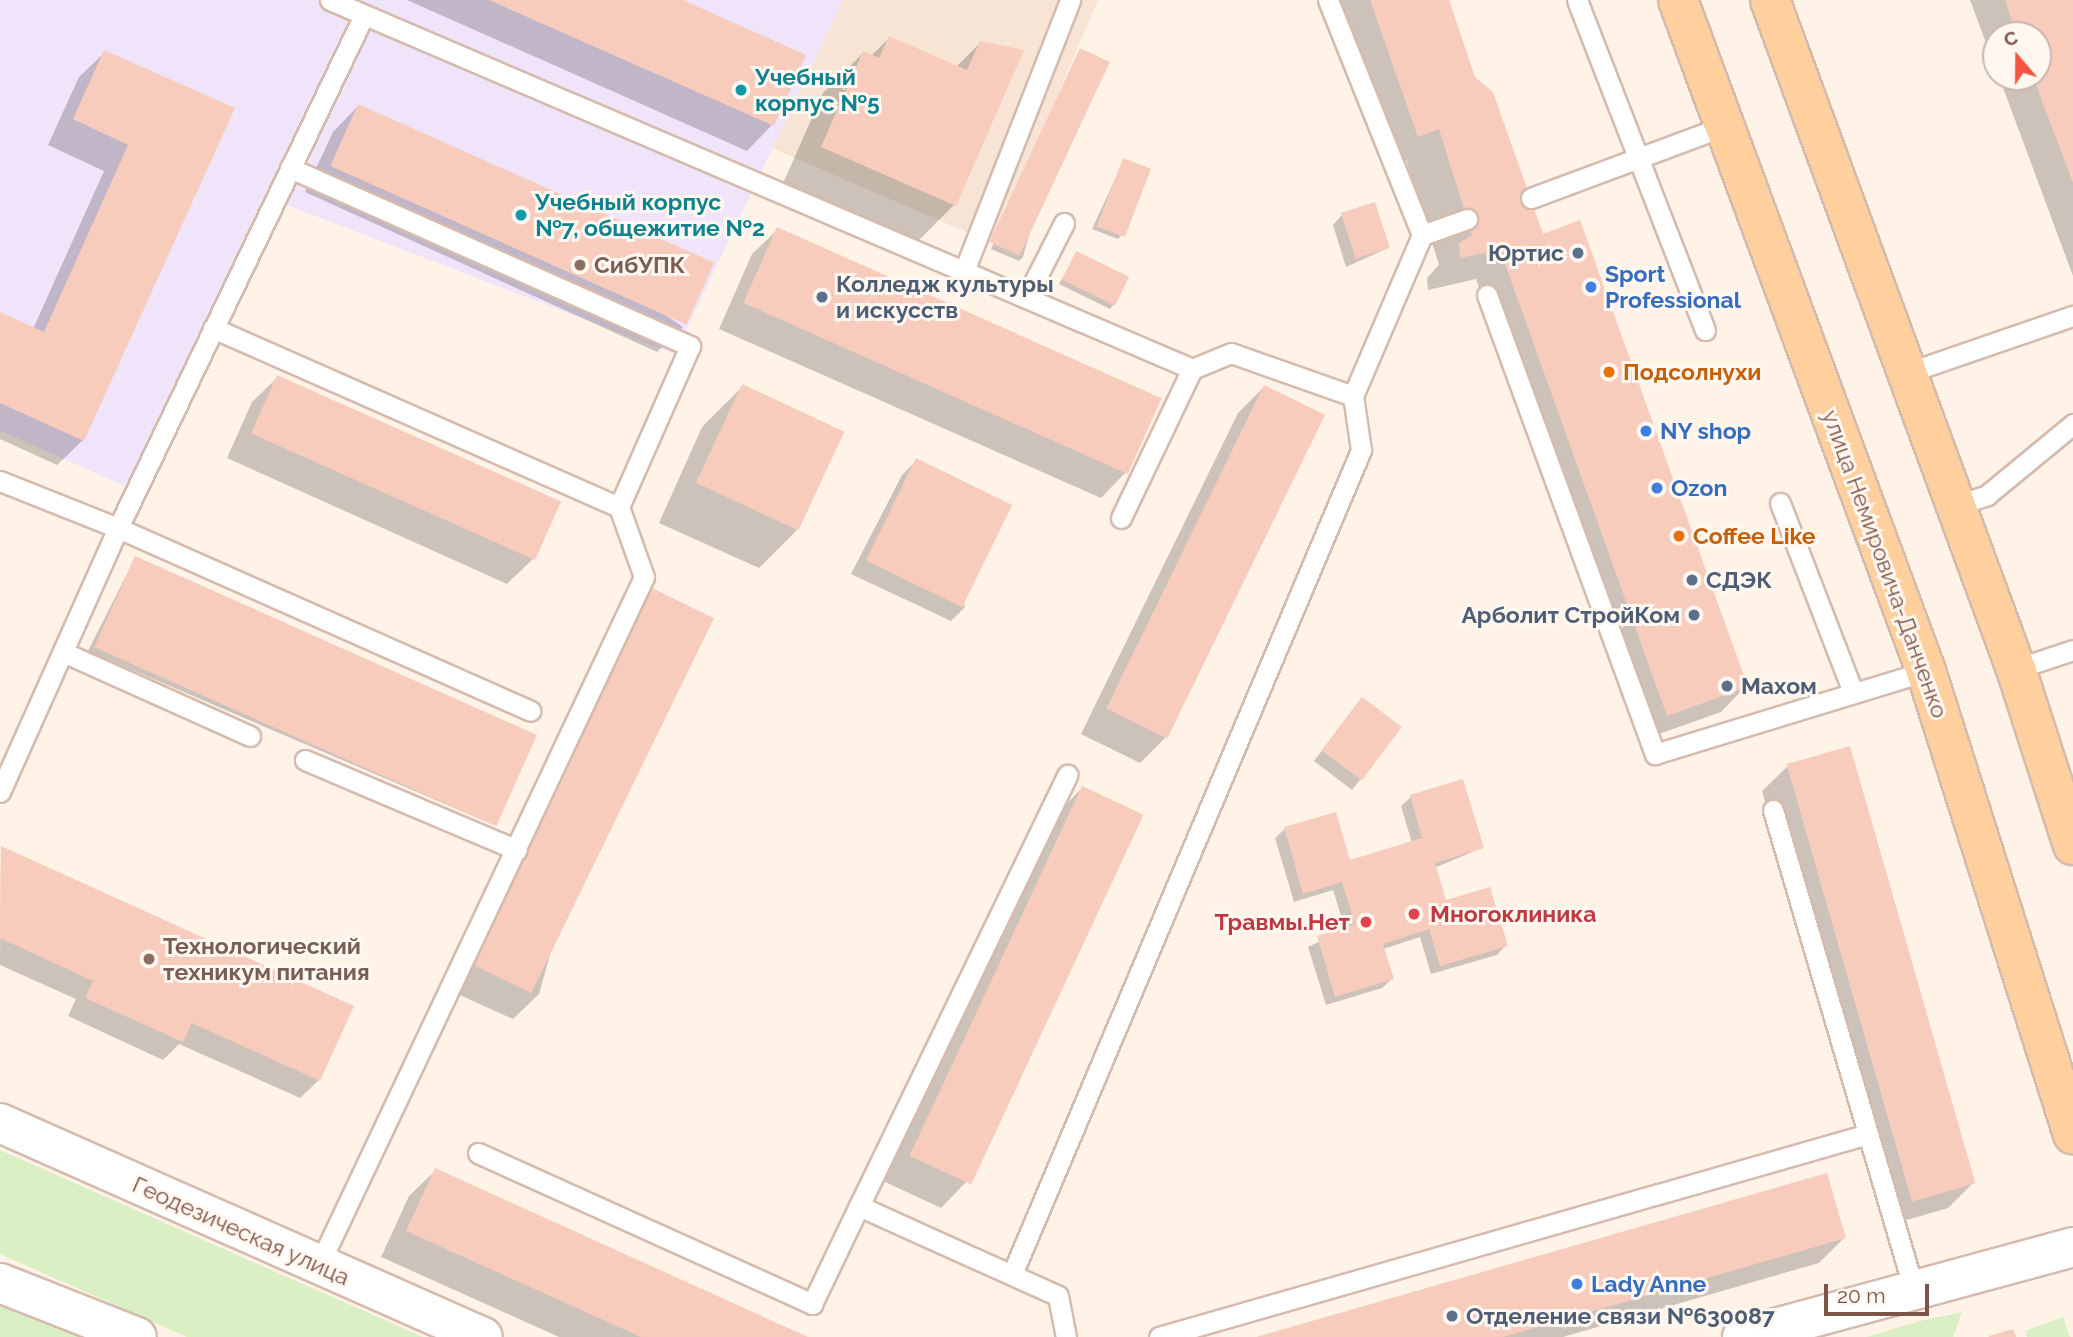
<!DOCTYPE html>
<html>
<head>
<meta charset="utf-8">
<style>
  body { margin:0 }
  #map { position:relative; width:2073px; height:1337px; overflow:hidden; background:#fff3e8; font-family:Raleway,sans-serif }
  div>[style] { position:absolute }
  .residential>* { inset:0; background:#f7e4d5 }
  .education>* { inset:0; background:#f0e4fb }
  .green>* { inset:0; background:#daefc3 }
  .shadow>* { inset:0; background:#0003 }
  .building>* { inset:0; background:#f7ccbc; transform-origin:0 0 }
  .roads { filter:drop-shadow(2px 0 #d5bbae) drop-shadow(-2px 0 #d5bbae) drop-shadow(0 2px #d5bbae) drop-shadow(0 -2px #d5bbae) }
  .service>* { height:19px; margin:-9.5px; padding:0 9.5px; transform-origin:9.5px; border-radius:9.5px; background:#fff }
  .tertiary>* { height:38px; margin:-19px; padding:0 19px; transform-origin:19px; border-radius:19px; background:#fff }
  .primary>* { height:38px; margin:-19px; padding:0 19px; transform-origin:19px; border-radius:19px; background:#ffcf9e }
  .dots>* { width:19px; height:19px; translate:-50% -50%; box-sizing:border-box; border:4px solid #fff7f0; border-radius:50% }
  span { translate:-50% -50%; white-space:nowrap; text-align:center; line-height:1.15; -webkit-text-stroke:6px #fff7f0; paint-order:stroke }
  .culture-label { font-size:23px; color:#0d838f; font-weight:700 }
  .left { translate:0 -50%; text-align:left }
  .service-label { font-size:23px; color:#4e5e75; font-weight:700 }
  .right { translate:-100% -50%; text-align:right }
  .education-label { font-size:23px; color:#785e54; font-weight:700 }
  .shop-label { font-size:23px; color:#366cbe; font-weight:700 }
  .food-label { font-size:23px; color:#c56008; font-weight:700 }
  .street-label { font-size:23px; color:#7d5448 }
  .health-label { font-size:23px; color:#be3a42; font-weight:700 }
  .north { position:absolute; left:1982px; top:21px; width:70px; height:70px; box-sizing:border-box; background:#fff7f0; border:2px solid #cbb6ad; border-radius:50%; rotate:340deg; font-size:19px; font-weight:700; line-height:28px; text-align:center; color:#7d5448 }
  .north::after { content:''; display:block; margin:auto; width:24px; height:32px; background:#f65340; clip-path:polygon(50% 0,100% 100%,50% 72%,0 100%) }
  .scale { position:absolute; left:1824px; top:1284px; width:105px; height:32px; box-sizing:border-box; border:4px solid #7d5448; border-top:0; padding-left:9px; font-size:21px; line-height:24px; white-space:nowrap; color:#7d5448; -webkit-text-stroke:5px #fff7f0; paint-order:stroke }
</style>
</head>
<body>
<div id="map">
  <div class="residential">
    <i style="clip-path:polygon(843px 0,1098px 0,994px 244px,772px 148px)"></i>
  </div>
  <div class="education">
    <i style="clip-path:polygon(0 0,843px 0,675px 354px,279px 202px,131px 489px,0 430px)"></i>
  </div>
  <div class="green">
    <i style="clip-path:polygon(0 1150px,423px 1337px,187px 1337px,0 1254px)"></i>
    <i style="clip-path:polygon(0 1293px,127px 1337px,0 1337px)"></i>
    <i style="clip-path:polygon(1962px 1312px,1953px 1337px,1866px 1337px,1920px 1321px)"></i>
    <i style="clip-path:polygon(2063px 1317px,2070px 1337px,2027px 1337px,2025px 1331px)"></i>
  </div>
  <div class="shadow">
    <i style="clip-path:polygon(407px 0,678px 0,803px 55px,772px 125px,747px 151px)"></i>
    <i style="clip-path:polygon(1326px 0,1447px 0,1473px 78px,1746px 686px,1721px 712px,1642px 740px,1476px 279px,1428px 290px,1427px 278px,1439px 265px,1406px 160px,1385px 168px)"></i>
    <i style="clip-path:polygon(1970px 0,2073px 0,2073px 276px,1999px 77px,2038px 77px,2038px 35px,1996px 35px,1996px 70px)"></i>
    <i style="clip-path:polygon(889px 38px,956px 67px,980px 43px,954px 205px,914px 245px,781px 188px,823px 93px,863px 53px,871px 56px)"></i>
    <i style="clip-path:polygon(1080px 50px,1023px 257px,1019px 261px,991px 249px)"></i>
    <i style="clip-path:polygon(105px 52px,232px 109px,83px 440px,57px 465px,0 439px,0 314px,33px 329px,104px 171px,48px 145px,79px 77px)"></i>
    <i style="clip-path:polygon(358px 106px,683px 327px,657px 352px,305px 192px,333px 132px)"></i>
    <i style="clip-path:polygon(1124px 160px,1122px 235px,1118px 239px,1092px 229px)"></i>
    <i style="clip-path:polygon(1342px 215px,1388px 248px,1346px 267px,1333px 225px)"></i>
    <i style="clip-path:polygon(778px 229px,1160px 398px,1126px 472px,1101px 498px,719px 329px,752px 254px)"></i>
    <i style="clip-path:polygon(1077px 253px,1114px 304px,1110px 309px,1059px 284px)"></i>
    <i style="clip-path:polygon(278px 377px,533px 559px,507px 584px,227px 458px,252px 402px)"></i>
    <i style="clip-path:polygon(742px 387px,799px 528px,759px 568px,659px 523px,702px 427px)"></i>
    <i style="clip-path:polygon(1264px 387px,1166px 737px,1140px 763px,1081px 734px,1238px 413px)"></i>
    <i style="clip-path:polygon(916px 461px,965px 607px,951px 621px,851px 574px,902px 475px)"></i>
    <i style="clip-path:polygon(135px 558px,499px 821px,494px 825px,88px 651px)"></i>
    <i style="clip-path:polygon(652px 590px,539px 994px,513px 1019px,453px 992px,627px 616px)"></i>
    <i style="clip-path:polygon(1353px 709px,1400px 728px,1352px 790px,1314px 761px)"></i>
    <i style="clip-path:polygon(1788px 766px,1973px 1183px,1948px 1208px,1886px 1226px,1762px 791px)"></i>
    <i style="clip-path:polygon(1082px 788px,966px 1182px,941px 1208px,881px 1180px,1057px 814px)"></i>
    <i style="clip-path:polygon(1411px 797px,1482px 848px,1434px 868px,1444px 902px,1506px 945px,1497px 955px,1431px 974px,1420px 937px,1383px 949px,1392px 979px,1382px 988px,1326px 1005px,1308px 947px,1345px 929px,1333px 890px,1294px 902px,1275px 838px,1285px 829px,1335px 814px,1349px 862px,1412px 843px,1401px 806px)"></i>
    <i style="clip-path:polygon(1px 848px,319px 1080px,300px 1098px,179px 1044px,163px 1060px,68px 1016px,76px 999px,0 965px)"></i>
    <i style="clip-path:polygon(435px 1171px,804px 1337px,559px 1337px,381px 1257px,409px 1196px)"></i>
    <i style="clip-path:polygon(1844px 1238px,1819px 1263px,1563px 1337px,1260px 1337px)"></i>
  </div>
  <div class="building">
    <i style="clip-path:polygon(489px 0,683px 0,806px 55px,774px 126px)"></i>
    <i style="clip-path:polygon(1370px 0,1449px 0,1475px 77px,1493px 92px,1543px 234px,1580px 220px,1748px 687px,1667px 716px,1500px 250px,1460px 258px,1459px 243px,1472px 235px,1439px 129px,1418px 137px)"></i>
    <i style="clip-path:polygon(2005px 0,2073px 0,2073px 183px,2033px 77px,2038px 77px,2038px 35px,2017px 35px)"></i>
    <i style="clip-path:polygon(889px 36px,967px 70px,980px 41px,1024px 50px,956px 206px,821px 147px,863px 51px,879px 58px)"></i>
    <i style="left:1080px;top:48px;width:33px;height:214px;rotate:25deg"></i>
    <i style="clip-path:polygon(104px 50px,235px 108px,84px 441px,0 403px,0 312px,44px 332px,128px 145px,73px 119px)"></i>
    <i style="left:358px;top:104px;width:390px;height:68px;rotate:24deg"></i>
    <i style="left:1123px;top:158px;width:30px;height:73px;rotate:21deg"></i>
    <i style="left:1375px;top:202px;width:48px;height:36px;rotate:72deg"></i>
    <i style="left:777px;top:227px;width:421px;height:83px;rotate:24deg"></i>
    <i style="left:1076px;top:251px;width:59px;height:32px;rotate:26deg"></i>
    <i style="left:277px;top:375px;width:311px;height:64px;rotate:24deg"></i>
    <i style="left:742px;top:384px;width:113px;height:109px;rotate:25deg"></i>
    <i style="left:1264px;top:385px;width:68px;height:360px;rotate:26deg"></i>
    <i style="left:916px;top:458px;width:107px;height:114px;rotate:26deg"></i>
    <i style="left:135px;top:556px;width:440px;height:100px;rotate:24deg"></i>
    <i style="left:652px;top:588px;width:69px;height:417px;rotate:26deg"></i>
    <i style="left:1362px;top:697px;width:50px;height:67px;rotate:37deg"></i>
    <i style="left:1850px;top:746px;width:455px;height:66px;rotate:74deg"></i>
    <i style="clip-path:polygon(1463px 779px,1484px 848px,1435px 863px,1446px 900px,1490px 887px,1508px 946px,1440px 966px,1429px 929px,1383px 944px,1394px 979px,1335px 997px,1317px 936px,1355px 924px,1342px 882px,1303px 894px,1284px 827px,1336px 812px,1350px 860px,1422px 838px,1410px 795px)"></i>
    <i style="left:1082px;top:786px;width:68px;height:408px;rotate:25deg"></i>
    <i style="clip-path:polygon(1px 846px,354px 1006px,320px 1081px,192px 1023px,183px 1042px,85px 998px,93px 981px,0 938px)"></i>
    <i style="clip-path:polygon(435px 1168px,808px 1337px,641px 1337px,406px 1231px)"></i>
    <i style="clip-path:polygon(1827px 1173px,1846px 1238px,1503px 1337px,1256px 1337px)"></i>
    <i style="clip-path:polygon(2013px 1329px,2016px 1337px,1989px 1337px,1989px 1336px)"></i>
  </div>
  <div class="roads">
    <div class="service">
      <i style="left:330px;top:0;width:938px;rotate:23.17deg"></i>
      <i style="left:1328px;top:0;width:253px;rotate:68.2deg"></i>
      <i style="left:1422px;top:235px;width:175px;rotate:113.2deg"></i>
      <i style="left:1577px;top:0;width:354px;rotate:68.8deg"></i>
      <i style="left:364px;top:15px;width:569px;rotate:115.62deg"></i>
      <i style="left:118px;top:528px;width:451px;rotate:23.9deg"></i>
      <i style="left:290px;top:168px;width:438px;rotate:24deg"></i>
      <i style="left:690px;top:346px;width:176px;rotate:113.8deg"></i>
      <i style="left:1531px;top:198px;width:209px;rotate:-20.4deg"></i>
      <i style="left:1422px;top:235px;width:48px;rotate:-19.6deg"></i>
      <i style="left:964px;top:271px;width:291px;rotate:-68.6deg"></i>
      <i style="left:1487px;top:295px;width:489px;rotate:69.9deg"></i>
      <i style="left:1655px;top:754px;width:283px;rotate:-17deg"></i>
      <i style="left:1026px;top:298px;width:84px;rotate:-63.1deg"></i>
      <i style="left:213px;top:328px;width:444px;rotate:23.8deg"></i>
      <i style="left:619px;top:507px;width:74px;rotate:70.3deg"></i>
      <i style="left:644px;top:577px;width:761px;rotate:115.29deg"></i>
      <i style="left:1907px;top:373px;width:176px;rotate:-19deg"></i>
      <i style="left:0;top:481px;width:127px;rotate:21.7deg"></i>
      <i style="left:118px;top:528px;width:289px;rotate:114.1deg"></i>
      <i style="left:1780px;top:503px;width:200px;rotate:68.9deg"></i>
      <i style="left:1954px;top:506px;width:35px;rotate:-18deg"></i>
      <i style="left:1987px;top:495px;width:112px;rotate:-39.5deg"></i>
      <i style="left:63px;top:652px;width:205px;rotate:24.2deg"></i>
      <i style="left:2016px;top:669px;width:60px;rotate:-18.4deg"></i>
      <i style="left:305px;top:760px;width:230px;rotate:23deg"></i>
      <i style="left:1773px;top:810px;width:500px;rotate:73.63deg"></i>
      <i style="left:478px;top:1153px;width:367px;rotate:24.3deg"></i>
      <i style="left:812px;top:1304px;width:109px;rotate:-64.4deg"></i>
      <i style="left:859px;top:1206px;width:218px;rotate:24.3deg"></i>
      <i style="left:1058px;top:1296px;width:42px;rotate:79deg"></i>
      <i style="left:859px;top:1206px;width:479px;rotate:-64.2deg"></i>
      <i style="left:1013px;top:1272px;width:893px;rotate:-67.05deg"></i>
      <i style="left:1361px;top:450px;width:55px;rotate:-98.4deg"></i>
      <i style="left:1353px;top:396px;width:129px;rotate:-160.6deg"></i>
      <i style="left:1231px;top:353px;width:42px;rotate:157.7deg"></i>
      <i style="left:1192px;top:369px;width:165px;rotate:115.5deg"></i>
      <i style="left:1159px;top:1337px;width:737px;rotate:-15.98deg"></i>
    </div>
    <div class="tertiary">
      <i style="left:0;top:1123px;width:528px;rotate:23.9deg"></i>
      <i style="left:0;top:1283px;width:147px;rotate:21.5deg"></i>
      <i style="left:1742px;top:1337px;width:343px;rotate:-15.2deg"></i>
    </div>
    <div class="primary">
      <i style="left:1678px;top:0;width:715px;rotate:69.72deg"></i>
      <i style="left:1926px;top:671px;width:486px;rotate:72.4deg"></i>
      <i style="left:1770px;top:0;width:713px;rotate:69.81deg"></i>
      <i style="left:2016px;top:669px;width:185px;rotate:72.1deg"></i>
    </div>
  </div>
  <div class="dots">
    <i style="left:741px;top:90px;background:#0f9aa8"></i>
    <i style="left:521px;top:215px;background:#0f9aa8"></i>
    <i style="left:1578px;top:253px;background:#5c6f8a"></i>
    <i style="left:580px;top:265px;background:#8d6e63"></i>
    <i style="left:1591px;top:287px;background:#3f7fe0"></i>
    <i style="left:822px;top:297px;background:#5c6f8a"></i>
    <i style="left:1609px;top:372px;background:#e8710a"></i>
    <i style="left:1646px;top:431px;background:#3f7fe0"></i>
    <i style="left:1657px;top:488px;background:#3f7fe0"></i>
    <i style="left:1679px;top:536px;background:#e8710a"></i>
    <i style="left:1692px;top:580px;background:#5c6f8a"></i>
    <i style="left:1694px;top:615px;background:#5c6f8a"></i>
    <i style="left:1727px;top:686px;background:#5c6f8a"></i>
    <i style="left:1414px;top:914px;background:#e0444e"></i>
    <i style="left:1366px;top:922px;background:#e0444e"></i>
    <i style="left:149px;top:959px;background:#8d6e63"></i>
    <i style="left:1577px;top:1284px;background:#3f7fe0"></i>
    <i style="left:1452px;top:1316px;background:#5c6f8a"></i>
  </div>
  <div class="culture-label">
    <span class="left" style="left:755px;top:90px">Учебный<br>корпус №5</span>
    <span class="left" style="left:535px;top:215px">Учебный корпус<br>№7, общежитие №2</span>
  </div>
  <div class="service-label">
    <span class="right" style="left:1564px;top:253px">Юртис</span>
    <span class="left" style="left:836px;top:297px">Колледж культуры<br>и искусств</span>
    <span class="left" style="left:1706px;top:580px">СДЭК</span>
    <span class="right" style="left:1680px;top:615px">Арболит СтройКом</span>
    <span class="left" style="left:1741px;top:686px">Махом</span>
    <span class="left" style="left:1466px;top:1316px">Отделение связи №630087</span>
  </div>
  <div class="education-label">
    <span class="left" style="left:594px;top:265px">СибУПК</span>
    <span class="left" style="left:163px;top:959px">Технологический<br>техникум питания</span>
  </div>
  <div class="shop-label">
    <span class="left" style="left:1605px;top:287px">Sport<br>Professional</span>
    <span class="left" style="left:1660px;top:431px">NY shop</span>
    <span class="left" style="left:1671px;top:488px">Ozon</span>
    <span class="left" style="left:1591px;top:1284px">Lady Anne</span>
  </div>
  <div class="food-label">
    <span class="left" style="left:1623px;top:372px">Подсолнухи</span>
    <span class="left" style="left:1693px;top:536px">Coffee Like</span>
  </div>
  <div class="street-label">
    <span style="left:1885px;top:564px;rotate:70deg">улица Немировича-Данченко</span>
    <span style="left:241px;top:1231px;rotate:24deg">Геодезическая улица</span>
  </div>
  <div class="health-label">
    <span class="left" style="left:1430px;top:914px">Многоклиника</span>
    <span class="right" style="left:1350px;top:922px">Травмы.Нет</span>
  </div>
  <div class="north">С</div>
  <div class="scale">20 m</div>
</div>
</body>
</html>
